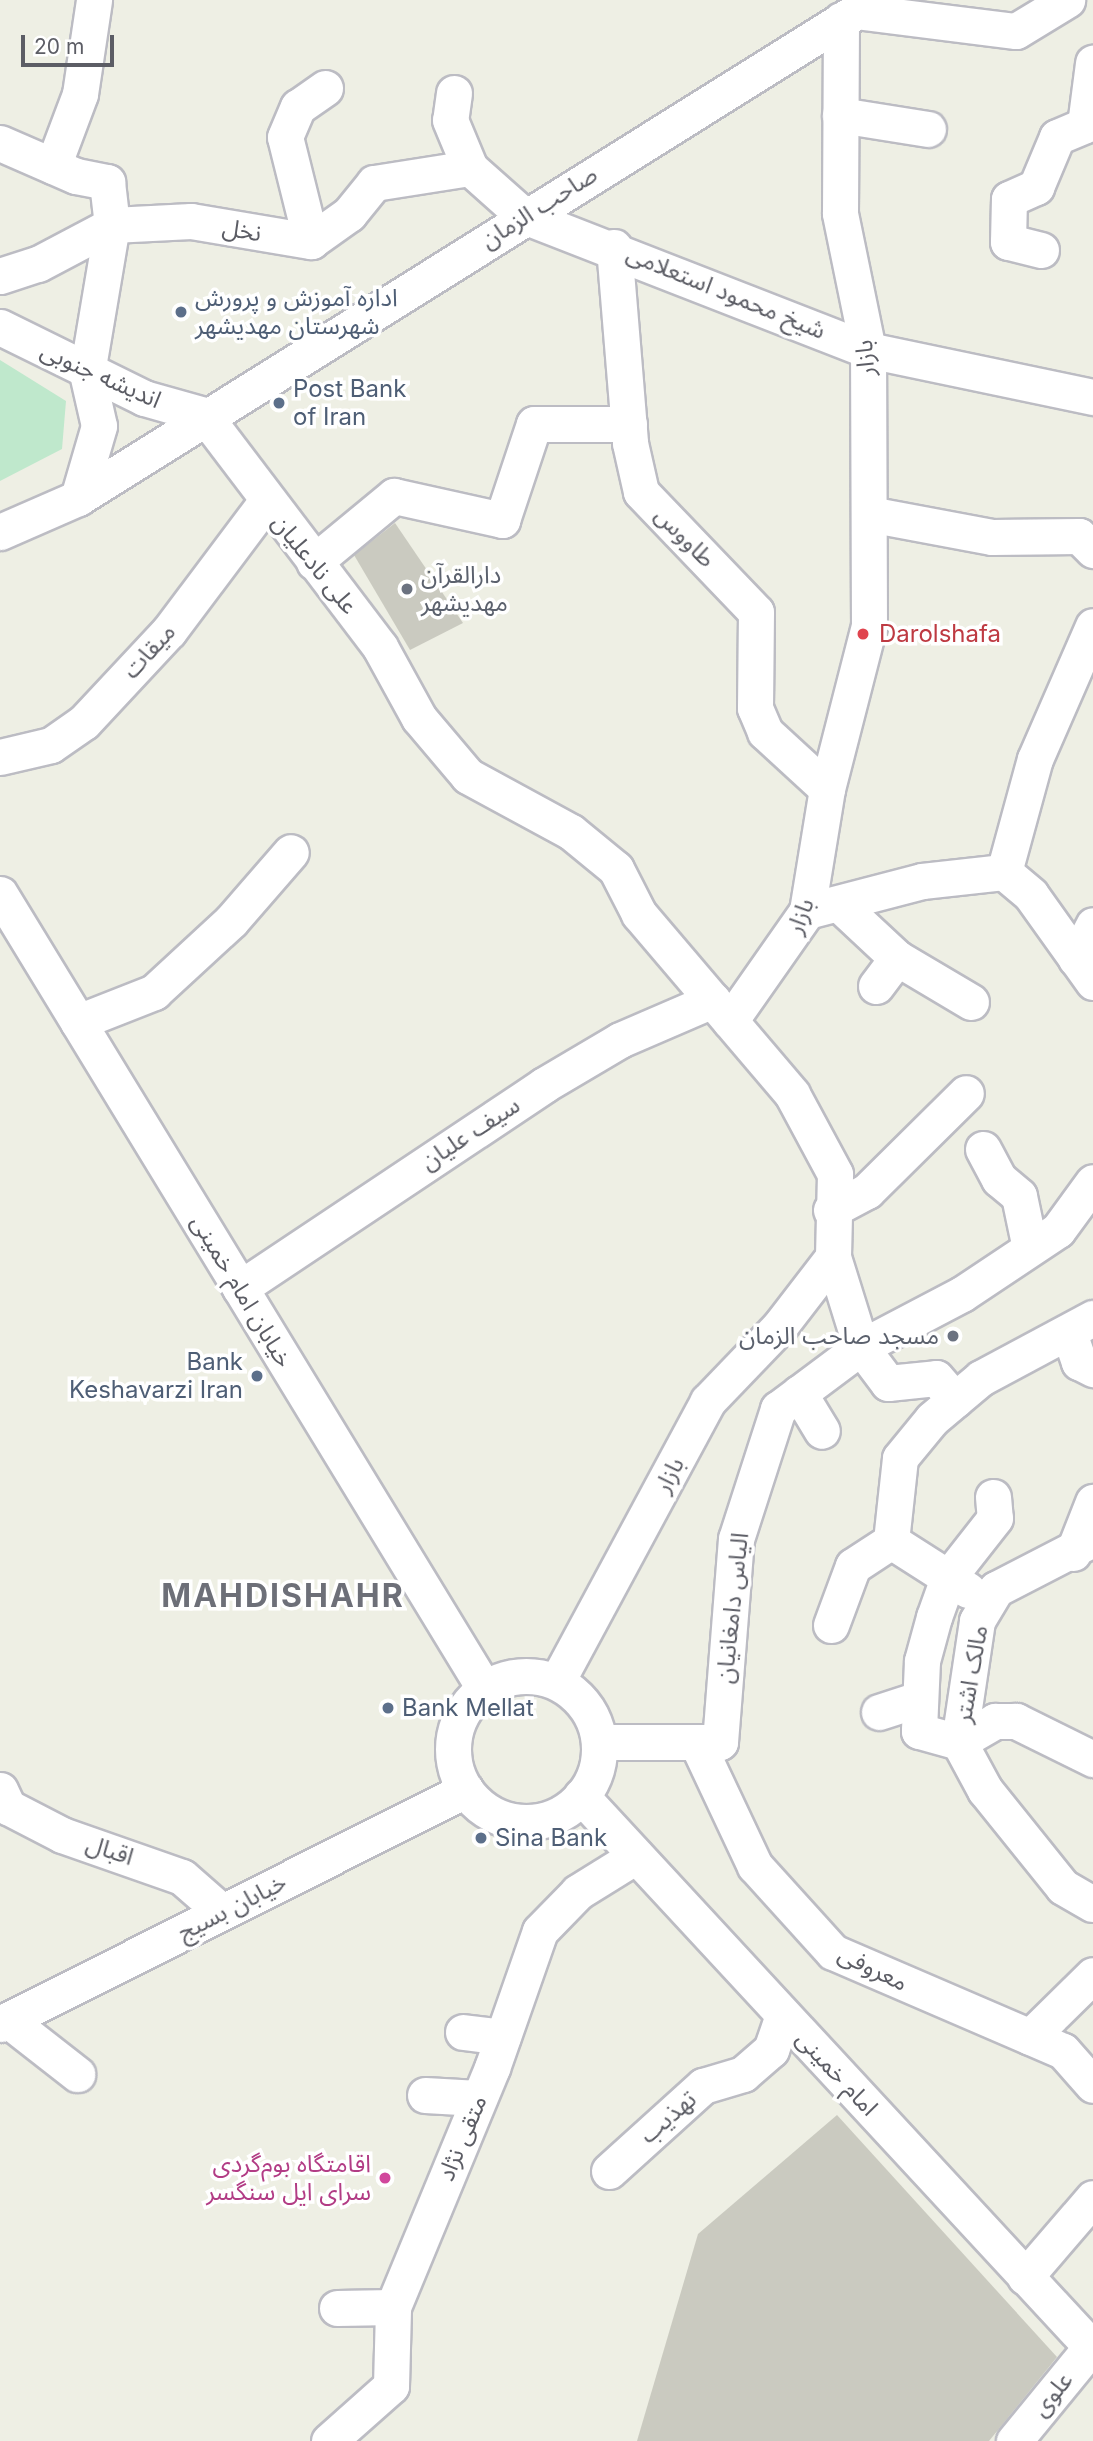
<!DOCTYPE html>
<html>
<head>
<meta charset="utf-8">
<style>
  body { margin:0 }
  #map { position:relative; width:1093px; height:2441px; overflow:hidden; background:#eeefe4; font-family:Inter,"Noto Sans Arabic",sans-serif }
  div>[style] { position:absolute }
  .green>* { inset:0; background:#bfe8cc }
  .building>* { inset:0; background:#cacac0 }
  .roads { filter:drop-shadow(2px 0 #bcbcc3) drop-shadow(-2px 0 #bcbcc3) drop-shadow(0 2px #bcbcc3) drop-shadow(0 -2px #bcbcc3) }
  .minor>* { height:35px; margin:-17.5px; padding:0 17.5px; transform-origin:17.5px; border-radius:17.5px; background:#fff }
  .minor>.ring { margin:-17.5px; padding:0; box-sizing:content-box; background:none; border:35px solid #fff; border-radius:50% }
  .dots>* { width:19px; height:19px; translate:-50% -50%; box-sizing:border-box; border:4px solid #fff; border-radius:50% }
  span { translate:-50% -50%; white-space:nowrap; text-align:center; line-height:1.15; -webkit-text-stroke:7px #fff; paint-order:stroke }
  .street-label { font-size:24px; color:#5c5d65 }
  .service-label { font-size:24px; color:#4e5e75 }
  .left { translate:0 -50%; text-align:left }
  .right { translate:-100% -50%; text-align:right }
  .worship-label { font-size:24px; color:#5b616d }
  .health-label { font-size:24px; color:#be3a42 }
  .hotel-label { font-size:24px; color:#b23c85 }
  .district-label { font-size:32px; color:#6d6f78; font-weight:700; letter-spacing:2px }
  .scale { position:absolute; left:21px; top:35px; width:93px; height:32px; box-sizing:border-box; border:4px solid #5c5d65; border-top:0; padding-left:9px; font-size:21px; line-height:24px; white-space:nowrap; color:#5c5d65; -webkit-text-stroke:5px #fff; paint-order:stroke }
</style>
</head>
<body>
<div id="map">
  <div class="green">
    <i style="clip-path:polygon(0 360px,66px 401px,62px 449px,0 481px)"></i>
  </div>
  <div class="building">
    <i style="clip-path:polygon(395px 523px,463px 623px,410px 650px,354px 555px)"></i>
    <i style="clip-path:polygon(837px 2115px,1057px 2357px,989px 2441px,637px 2441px,698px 2234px)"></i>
  </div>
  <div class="roads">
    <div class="minor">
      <i style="left:855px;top:11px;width:162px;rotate:7.1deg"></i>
      <i style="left:1016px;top:31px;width:60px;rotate:-31.3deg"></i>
      <i style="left:454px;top:93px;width:27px;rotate:98deg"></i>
      <i style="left:450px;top:120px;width:52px;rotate:67.4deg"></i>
      <i style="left:470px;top:168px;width:72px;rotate:41.6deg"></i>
      <i style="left:524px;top:216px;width:369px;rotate:21.3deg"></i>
      <i style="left:868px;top:350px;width:230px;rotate:11.8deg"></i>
      <i style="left:840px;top:115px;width:89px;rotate:9deg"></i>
      <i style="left:0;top:143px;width:83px;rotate:23.5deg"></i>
      <i style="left:76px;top:176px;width:32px;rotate:11deg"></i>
      <i style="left:107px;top:182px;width:43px;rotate:83.4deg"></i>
      <i style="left:112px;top:225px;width:150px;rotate:99.6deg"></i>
      <i style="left:87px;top:373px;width:54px;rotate:77.2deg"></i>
      <i style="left:99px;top:426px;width:75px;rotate:106.3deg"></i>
      <i style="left:53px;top:166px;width:77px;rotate:-69.4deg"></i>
      <i style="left:80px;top:94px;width:95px;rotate:-81.5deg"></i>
      <i style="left:311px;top:241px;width:107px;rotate:-104deg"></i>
      <i style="left:285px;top:137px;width:33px;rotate:-67deg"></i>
      <i style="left:298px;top:107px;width:33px;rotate:-35deg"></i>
      <i style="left:614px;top:247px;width:197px;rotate:85.3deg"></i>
      <i style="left:630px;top:443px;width:50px;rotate:77.3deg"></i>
      <i style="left:641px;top:492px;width:166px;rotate:46.2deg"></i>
      <i style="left:756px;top:612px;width:96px;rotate:90.6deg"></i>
      <i style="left:755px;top:708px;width:26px;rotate:67deg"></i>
      <i style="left:765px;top:732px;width:84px;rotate:42.6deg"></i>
      <i style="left:1041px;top:250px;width:34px;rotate:-166deg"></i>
      <i style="left:1008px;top:242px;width:43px;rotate:-88.7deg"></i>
      <i style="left:1009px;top:199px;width:30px;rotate:-24deg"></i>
      <i style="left:1036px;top:187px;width:54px;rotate:-67.2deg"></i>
      <i style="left:1057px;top:137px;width:30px;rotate:-23deg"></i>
      <i style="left:1085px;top:125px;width:63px;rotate:-82.6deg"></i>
      <i style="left:0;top:276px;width:40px;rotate:-18deg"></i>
      <i style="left:38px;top:264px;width:84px;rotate:-27.8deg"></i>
      <i style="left:112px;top:225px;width:79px;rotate:-2.9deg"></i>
      <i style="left:191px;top:221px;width:122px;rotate:9.5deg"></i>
      <i style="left:311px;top:241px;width:47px;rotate:-35.4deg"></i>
      <i style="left:349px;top:214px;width:40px;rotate:-51deg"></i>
      <i style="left:374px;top:183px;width:97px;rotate:-8.9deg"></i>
      <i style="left:0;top:327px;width:161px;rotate:26.2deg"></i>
      <i style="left:144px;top:398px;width:62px;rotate:15.8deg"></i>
      <i style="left:204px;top:415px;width:291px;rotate:52.8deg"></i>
      <i style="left:380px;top:647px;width:81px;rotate:61.2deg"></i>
      <i style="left:419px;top:718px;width:76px;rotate:49.8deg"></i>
      <i style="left:468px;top:776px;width:117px;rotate:28.5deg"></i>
      <i style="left:571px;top:832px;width:58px;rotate:39.4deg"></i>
      <i style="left:616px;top:869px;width:51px;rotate:62.9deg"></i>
      <i style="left:639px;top:914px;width:236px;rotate:49.6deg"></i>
      <i style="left:792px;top:1094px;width:91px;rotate:61.7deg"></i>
      <i style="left:835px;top:1174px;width:83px;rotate:91.4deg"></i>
      <i style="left:833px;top:1257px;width:88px;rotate:127.6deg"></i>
      <i style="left:779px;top:1327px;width:103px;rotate:133.8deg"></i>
      <i style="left:708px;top:1401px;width:319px;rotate:118.3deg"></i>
      <i style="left:869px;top:514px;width:125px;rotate:10.6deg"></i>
      <i style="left:992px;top:537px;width:87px;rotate:-0.7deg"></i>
      <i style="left:1079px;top:536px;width:20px;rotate:45deg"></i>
      <i style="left:0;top:532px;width:85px;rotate:-23.6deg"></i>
      <i style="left:78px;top:498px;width:939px;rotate:-32.03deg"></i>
      <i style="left:314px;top:562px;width:104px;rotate:-39.5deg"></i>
      <i style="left:394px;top:496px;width:111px;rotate:12.5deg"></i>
      <i style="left:502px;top:520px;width:101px;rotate:-71.6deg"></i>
      <i style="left:534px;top:424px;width:95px"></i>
      <i style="left:0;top:757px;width:52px;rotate:-13.2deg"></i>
      <i style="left:51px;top:745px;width:40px;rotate:-34.9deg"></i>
      <i style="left:84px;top:722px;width:125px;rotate:-47deg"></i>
      <i style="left:169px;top:631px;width:161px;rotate:-53.1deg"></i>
      <i style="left:1004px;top:872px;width:117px;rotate:-74.7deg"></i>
      <i style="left:1035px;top:759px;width:145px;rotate:-66.4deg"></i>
      <i style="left:0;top:894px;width:930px;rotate:58.63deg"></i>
      <i style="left:839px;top:904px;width:79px;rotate:43deg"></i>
      <i style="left:897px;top:958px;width:86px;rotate:30.7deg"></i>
      <i style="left:807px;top:911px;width:119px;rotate:-14.6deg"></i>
      <i style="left:922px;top:881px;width:82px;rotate:-6.3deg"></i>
      <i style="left:1004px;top:872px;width:35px;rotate:40deg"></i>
      <i style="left:1031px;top:895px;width:107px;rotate:54.5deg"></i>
      <i style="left:1076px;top:959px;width:38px;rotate:-63deg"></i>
      <i style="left:876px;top:986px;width:35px;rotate:-53deg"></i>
      <i style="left:730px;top:1021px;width:134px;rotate:-55deg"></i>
      <i style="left:807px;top:911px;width:124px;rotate:-80.7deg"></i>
      <i style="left:827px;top:789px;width:168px;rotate:-75.6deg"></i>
      <i style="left:869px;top:626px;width:276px;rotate:-90.2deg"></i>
      <i style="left:868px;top:350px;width:140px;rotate:-101.6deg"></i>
      <i style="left:840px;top:213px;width:193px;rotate:-89.7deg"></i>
      <i style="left:78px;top:1022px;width:82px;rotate:-21.5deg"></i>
      <i style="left:154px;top:992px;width:105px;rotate:-42.7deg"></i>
      <i style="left:231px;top:921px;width:91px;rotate:-49deg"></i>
      <i style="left:983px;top:1149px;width:34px;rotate:62deg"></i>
      <i style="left:999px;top:1179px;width:26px;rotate:40deg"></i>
      <i style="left:1019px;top:1196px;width:53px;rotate:78.1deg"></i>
      <i style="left:831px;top:1210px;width:41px;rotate:-27.8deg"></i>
      <i style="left:867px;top:1191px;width:139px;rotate:-44.7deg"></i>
      <i style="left:833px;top:1257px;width:94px;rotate:72.7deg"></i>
      <i style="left:861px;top:1347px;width:45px;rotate:53.1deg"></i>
      <i style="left:888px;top:1383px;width:48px;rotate:-5.9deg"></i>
      <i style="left:936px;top:1378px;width:29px;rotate:49deg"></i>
      <i style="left:240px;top:1288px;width:366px;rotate:-33.7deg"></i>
      <i style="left:544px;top:1085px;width:88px;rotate:-30.6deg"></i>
      <i style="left:620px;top:1040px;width:101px;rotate:-23.3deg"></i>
      <i style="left:1069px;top:1333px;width:31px;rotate:71deg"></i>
      <i style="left:1079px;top:1362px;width:16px;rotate:27deg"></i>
      <i style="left:799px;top:1393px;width:44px;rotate:58.8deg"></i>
      <i style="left:993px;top:1497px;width:21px;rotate:85deg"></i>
      <i style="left:995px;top:1518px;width:76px;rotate:128.1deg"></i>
      <i style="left:948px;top:1578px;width:41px;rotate:109.7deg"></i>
      <i style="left:934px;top:1617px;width:46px;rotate:105.3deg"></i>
      <i style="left:922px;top:1661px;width:70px;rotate:92.5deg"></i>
      <i style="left:919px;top:1731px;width:41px;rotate:15.4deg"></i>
      <i style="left:959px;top:1742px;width:42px;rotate:-30.3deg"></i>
      <i style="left:995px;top:1721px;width:21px"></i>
      <i style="left:1016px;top:1721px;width:86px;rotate:26.3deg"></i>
      <i style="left:1093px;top:1539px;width:109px;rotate:152.7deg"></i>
      <i style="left:996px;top:1589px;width:37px;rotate:121deg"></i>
      <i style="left:977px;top:1621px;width:122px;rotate:98.5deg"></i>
      <i style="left:959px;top:1742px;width:55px;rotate:61.6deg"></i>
      <i style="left:985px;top:1790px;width:124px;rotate:51.2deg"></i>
      <i style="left:1063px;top:1887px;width:34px;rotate:30deg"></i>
      <i style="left:891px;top:1541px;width:91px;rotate:32.5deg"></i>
      <i style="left:1073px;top:1553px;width:55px;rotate:-68.6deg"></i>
      <i style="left:831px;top:1625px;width:63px;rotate:-69.6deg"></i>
      <i style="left:853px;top:1566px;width:45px;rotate:-33.3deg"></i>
      <i style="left:891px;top:1541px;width:83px;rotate:-83.8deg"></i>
      <i style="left:900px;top:1458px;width:50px;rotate:-50.6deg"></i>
      <i style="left:932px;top:1419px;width:64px;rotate:-39.9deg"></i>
      <i style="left:981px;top:1378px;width:127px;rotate:-28.2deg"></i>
      <i class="ring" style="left:453px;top:1676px;width:111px;height:111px"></i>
      <i style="left:879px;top:1712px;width:40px;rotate:-18deg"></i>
      <i style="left:599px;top:1742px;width:121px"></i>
      <i style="left:720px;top:1742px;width:204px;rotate:-85.5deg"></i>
      <i style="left:736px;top:1539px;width:137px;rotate:-72.1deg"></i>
      <i style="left:778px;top:1409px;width:104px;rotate:-36.8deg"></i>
      <i style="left:861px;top:1347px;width:114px;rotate:-27.7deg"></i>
      <i style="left:962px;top:1294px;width:115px;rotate:-33.7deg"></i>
      <i style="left:1058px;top:1230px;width:59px;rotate:-53.9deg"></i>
      <i style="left:697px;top:1743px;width:136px;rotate:64.8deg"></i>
      <i style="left:755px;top:1866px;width:116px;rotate:47.8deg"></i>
      <i style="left:833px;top:1952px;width:250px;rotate:23.3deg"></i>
      <i style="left:1063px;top:2051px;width:45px;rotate:48.6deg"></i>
      <i style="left:0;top:1790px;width:19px;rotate:65deg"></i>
      <i style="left:8px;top:1807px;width:61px;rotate:27.4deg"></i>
      <i style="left:62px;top:1835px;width:127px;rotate:19.3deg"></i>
      <i style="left:182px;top:1877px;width:53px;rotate:41.2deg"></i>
      <i style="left:581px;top:1796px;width:754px;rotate:47.2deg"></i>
      <i style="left:8px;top:2020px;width:88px;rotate:38deg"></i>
      <i style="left:0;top:2024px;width:521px;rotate:-26.71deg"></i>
      <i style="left:463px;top:2032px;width:40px;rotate:7.1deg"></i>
      <i style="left:1030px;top:2037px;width:88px;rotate:-44.5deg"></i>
      <i style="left:425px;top:2095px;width:53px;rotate:3.2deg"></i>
      <i style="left:609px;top:2171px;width:127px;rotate:-42.1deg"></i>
      <i style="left:703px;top:2086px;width:42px;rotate:-16.7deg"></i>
      <i style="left:743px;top:2074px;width:37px;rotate:-41deg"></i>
      <i style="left:771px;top:2050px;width:37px;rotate:-71deg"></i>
      <i style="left:1025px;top:2277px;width:104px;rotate:-49.3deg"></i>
      <i style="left:337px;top:2308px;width:56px;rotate:-1deg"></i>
      <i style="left:329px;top:2441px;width:83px;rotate:-41.6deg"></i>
      <i style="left:391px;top:2386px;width:79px;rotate:-88.5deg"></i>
      <i style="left:393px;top:2307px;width:259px;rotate:-67.5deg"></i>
      <i style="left:492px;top:2068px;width:145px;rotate:-70.7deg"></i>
      <i style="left:540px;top:1931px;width:54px;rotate:-45.7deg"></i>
      <i style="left:578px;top:1892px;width:68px;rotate:-31.8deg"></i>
      <i style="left:1014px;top:2441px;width:122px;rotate:-50.7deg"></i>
    </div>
  </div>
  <div class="dots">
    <i style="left:181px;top:312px;background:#5c6f8a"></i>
    <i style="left:279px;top:403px;background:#5c6f8a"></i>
    <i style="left:407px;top:589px;background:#6b7280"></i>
    <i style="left:863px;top:634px;background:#e0444e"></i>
    <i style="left:953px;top:1336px;background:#6b7280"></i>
    <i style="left:257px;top:1376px;background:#5c6f8a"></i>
    <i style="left:388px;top:1708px;background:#5c6f8a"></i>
    <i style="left:481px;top:1838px;background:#5c6f8a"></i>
    <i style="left:385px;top:2178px;background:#d1479c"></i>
  </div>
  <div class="street-label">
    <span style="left:539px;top:207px;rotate:-32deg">صاحب الزمان</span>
    <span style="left:242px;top:230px;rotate:10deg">نخل</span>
    <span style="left:726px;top:292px;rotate:22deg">شیخ محمود استعلامی</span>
    <span style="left:865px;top:358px;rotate:-94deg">بازار</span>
    <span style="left:101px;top:375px;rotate:24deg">اندیشه جنوبی</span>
    <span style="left:685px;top:537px;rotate:45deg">طاووس</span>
    <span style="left:315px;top:564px;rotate:51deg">علی نادعلیان</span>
    <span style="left:149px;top:651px;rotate:-48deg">میقات</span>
    <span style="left:800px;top:916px;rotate:-68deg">بازار</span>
    <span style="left:470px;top:1133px;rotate:-33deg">سیف علیان</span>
    <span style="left:242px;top:1291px;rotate:59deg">خیابان امام خمینی</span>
    <span style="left:669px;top:1475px;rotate:-62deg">بازار</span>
    <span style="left:732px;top:1608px;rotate:-84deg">الیاس دامغانیان</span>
    <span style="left:971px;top:1674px;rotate:-80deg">مالک اشتر</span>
    <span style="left:110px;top:1850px;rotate:18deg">اقبال</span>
    <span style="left:232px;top:1907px;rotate:-27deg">خیابان بسیج</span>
    <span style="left:873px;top:1968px;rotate:26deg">معروفی</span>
    <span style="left:837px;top:2073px;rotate:47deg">امام خمینی</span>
    <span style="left:668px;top:2117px;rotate:-41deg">تهذیب</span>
    <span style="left:462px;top:2138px;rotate:-67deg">متقی نژاد</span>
    <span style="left:1052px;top:2394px;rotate:-50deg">علوی</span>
  </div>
  <div class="service-label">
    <span class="left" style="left:195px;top:312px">اداره آموزش و پرورش<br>شهرستان مهدیشهر</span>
    <span class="left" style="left:293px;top:403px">Post Bank<br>of Iran</span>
    <span class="right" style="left:243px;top:1376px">Bank<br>Keshavarzi Iran</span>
    <span class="left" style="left:402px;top:1708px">Bank Mellat</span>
    <span class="left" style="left:495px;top:1838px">Sina Bank</span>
  </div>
  <div class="worship-label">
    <span class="left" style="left:421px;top:589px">دارالقرآن<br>مهدیشهر</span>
    <span class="right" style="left:939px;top:1336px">مسجد صاحب الزمان</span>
  </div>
  <div class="health-label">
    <span class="left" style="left:879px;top:634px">Darolshafa</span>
  </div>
  <div class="hotel-label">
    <span class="right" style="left:371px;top:2178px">اقامتگاه بوم‌گردی<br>سرای ایل سنگسر</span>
  </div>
  <div class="district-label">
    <span style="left:283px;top:1596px">MAHDISHAHR</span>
  </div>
  <div class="scale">20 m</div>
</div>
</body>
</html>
